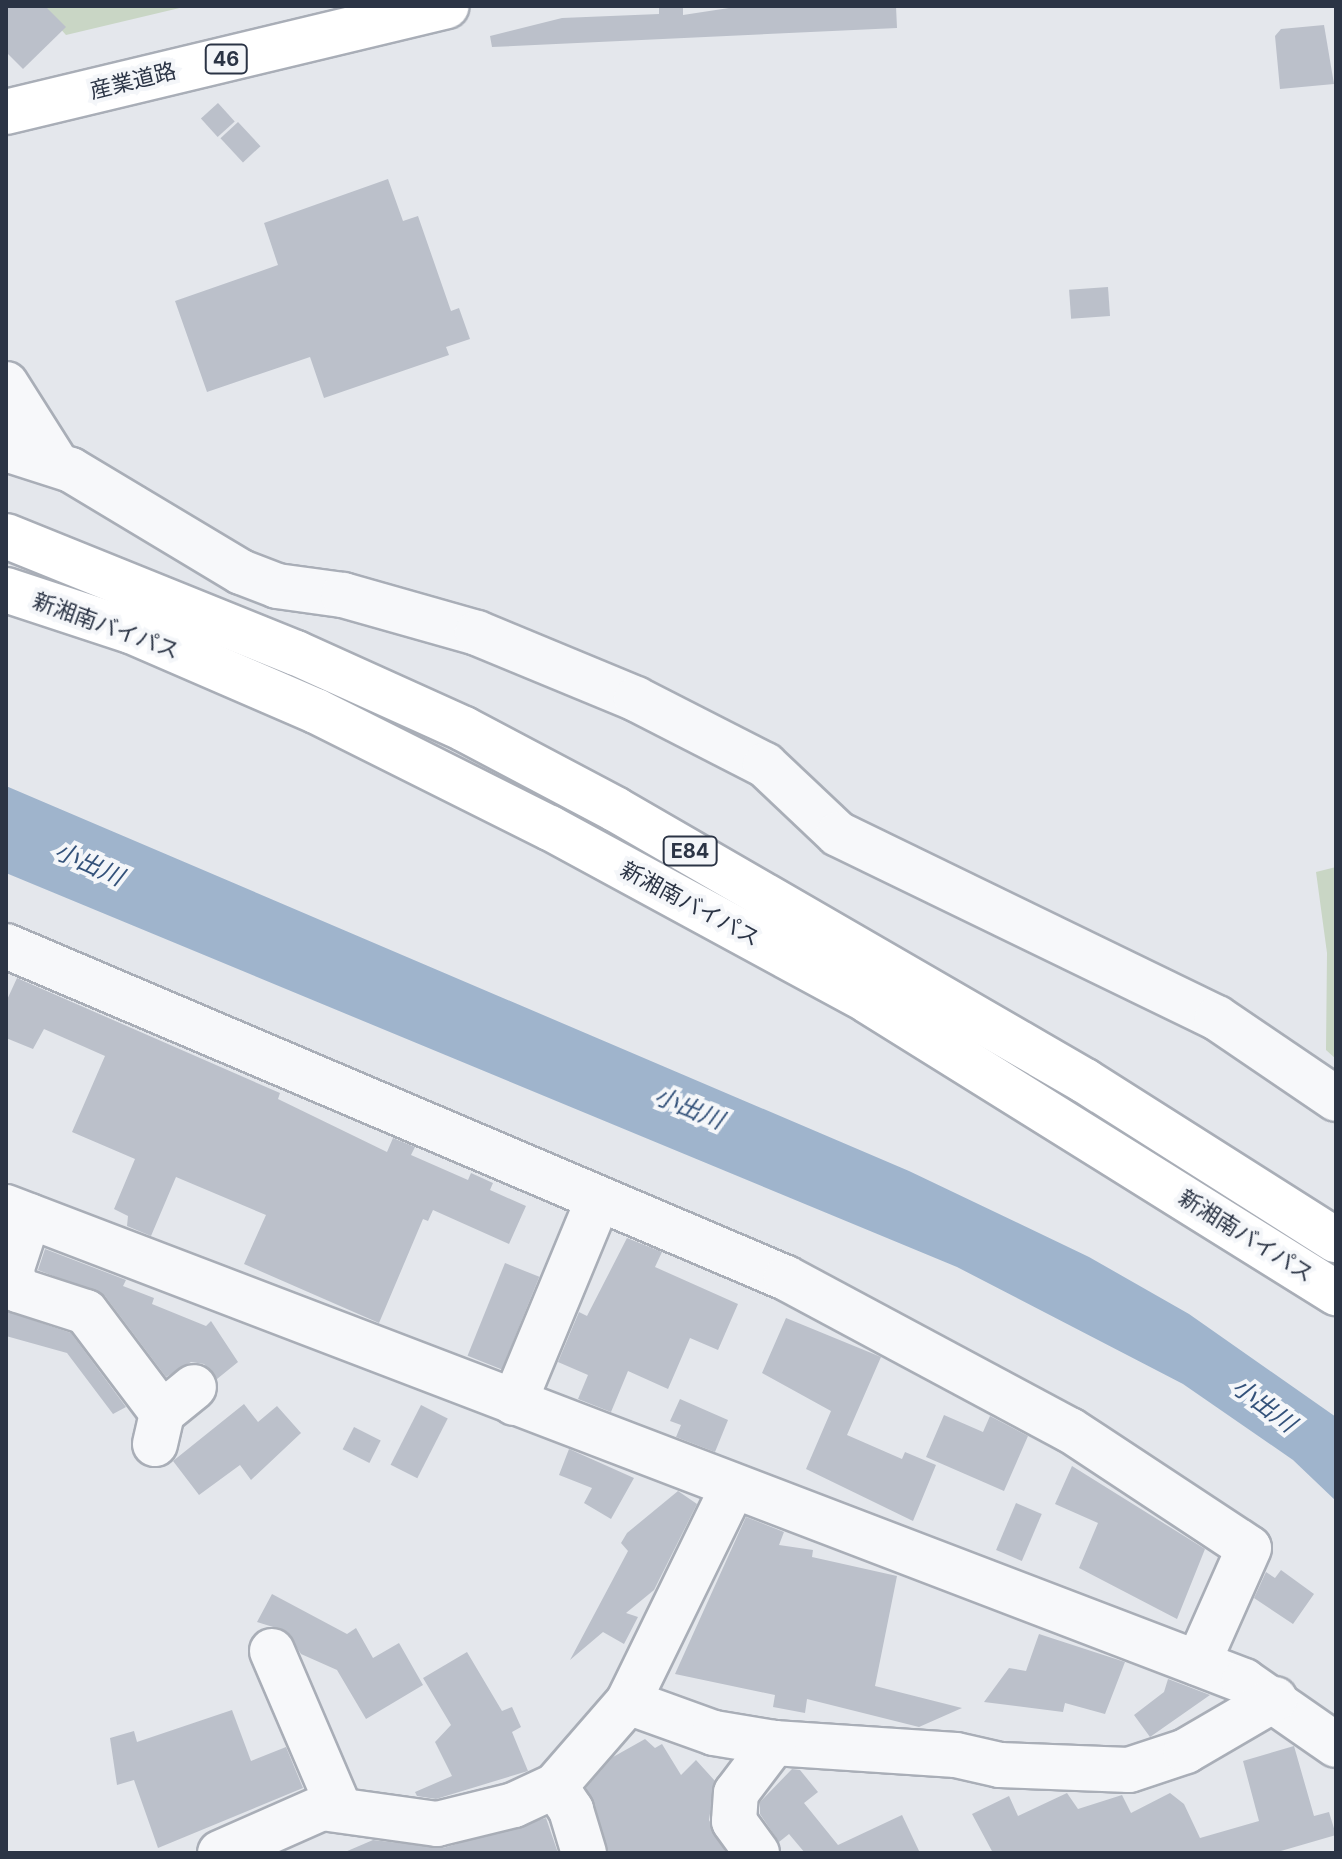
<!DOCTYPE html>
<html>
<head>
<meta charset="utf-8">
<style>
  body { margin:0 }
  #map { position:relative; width:1342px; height:1859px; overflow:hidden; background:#e4e7ec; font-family:Inter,"Noto Sans JP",sans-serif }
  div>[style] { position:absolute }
  .green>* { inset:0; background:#c9d6c5 }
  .water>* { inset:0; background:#9fb4cc }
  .building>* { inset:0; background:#bbc0ca; transform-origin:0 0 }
  .roads { filter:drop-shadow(2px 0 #a9aeb7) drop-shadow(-2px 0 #a9aeb7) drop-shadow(0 2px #a9aeb7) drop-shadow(0 -2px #a9aeb7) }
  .minor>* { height:44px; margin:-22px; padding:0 22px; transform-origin:22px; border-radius:22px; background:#f7f8fa }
  .major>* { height:44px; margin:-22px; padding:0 22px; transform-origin:22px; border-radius:22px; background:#fff }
  .highway>* { height:44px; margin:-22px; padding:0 22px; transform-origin:22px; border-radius:22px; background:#fff }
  span { translate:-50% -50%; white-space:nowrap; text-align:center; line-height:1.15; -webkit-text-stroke:8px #f4f6f9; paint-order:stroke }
  .shield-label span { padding:2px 6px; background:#f4f6f9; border:2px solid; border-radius:6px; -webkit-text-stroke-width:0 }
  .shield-label { font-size:20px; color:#2b3445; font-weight:700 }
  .street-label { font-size:22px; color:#2b3445 }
  .water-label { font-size:24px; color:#34527a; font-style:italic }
  .frame { position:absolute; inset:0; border:8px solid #2b3445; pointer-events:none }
</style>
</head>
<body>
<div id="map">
  <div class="green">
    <i style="clip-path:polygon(40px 6px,188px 6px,66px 35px)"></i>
    <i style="clip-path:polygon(1336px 867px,1336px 1059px,1326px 1050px,1327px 953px,1316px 872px)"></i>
  </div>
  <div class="water">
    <i style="clip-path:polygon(6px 786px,909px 1171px,1089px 1257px,1189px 1314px,1336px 1417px,1336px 1501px,1293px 1460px,1183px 1384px,957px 1267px,6px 873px)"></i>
  </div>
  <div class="building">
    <i style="clip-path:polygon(6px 6px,45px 6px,66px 27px,23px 69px,6px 52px)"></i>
    <i style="clip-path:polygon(659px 6px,683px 6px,683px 15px,742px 6px,896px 6px,897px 28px,492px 47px,490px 36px,562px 18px,659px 14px)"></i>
    <i style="clip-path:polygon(1324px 25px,1334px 84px,1280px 89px,1275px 36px,1281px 29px)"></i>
    <i style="left:218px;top:103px;width:25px;height:23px;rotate:48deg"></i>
    <i style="left:238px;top:122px;width:33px;height:24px;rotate:47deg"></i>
    <i style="clip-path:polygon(388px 179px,403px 221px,418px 216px,451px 311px,459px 308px,470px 339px,446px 347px,449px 355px,324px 398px,310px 357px,207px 392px,175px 301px,278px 265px,264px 223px)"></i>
    <i style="left:1108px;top:287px;width:29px;height:39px;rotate:86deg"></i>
    <i style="clip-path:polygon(17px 978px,280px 1093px,278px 1099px,387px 1152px,393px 1138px,415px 1147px,411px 1155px,468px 1180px,471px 1173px,493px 1183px,490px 1190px,526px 1206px,509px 1244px,433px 1210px,428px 1221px,423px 1219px,379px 1323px,244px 1264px,266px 1215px,176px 1177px,151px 1236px,127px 1226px,128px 1216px,114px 1209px,135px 1159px,72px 1132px,105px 1056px,44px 1029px,33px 1049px,6px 1038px,6px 1002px)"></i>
    <i style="clip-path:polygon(627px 1238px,662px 1252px,655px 1267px,738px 1304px,718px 1350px,690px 1338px,668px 1389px,628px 1371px,611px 1412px,578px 1399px,588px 1375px,558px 1362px,579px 1312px,587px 1316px)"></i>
    <i style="clip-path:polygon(45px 1249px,126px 1280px,123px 1286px,154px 1298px,152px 1304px,206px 1326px,211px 1321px,238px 1362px,217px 1379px,204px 1364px,191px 1362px,166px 1377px,105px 1296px,38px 1270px)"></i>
    <i style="left:505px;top:1263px;width:37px;height:100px;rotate:22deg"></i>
    <i style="clip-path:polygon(6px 1311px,71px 1333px,126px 1407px,113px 1414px,67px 1353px,6px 1336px)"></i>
    <i style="clip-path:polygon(786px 1318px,881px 1357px,847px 1435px,902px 1459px,905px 1452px,936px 1465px,913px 1521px,806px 1469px,831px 1411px,762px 1373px)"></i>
    <i style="clip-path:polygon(680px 1399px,728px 1420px,715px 1452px,676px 1437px,681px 1425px,670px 1421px)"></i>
    <i style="clip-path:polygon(244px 1404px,258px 1422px,277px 1406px,301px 1433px,251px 1480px,240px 1465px,199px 1495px,173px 1461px)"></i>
    <i style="left:421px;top:1405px;width:30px;height:67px;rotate:27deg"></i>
    <i style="clip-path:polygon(944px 1415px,983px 1432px,990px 1416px,1028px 1436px,1004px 1491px,926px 1457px)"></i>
    <i style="left:354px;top:1427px;width:30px;height:25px;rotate:27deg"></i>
    <i style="clip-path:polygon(569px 1449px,634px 1478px,611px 1519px,584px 1503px,592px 1488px,559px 1475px)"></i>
    <i style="clip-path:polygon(1072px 1466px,1205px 1549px,1177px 1619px,1079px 1568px,1098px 1523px,1055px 1504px)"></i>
    <i style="clip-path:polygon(678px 1491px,697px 1504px,654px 1590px,626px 1613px,638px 1617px,624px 1644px,603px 1632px,570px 1660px,628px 1551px,621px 1543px,627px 1533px)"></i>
    <i style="left:1016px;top:1503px;width:28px;height:51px;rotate:23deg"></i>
    <i style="clip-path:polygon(746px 1517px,784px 1532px,779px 1545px,813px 1550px,812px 1557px,897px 1576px,875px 1686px,962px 1708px,919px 1727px,807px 1699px,805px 1713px,773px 1707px,775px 1695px,675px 1674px)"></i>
    <i style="clip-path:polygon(1281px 1570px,1314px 1594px,1293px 1624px,1254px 1598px,1266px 1572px,1275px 1578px)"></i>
    <i style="clip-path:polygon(272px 1594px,347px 1634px,356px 1628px,373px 1658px,399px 1643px,423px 1685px,366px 1719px,337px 1670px,301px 1654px,286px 1631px,257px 1622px)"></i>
    <i style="clip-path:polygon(1039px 1634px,1125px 1662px,1105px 1714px,1065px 1703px,1063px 1712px,984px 1702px,1009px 1668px,1026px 1671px)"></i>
    <i style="clip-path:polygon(467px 1652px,502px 1711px,512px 1707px,521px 1727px,512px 1732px,528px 1771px,436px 1799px,417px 1796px,415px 1792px,452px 1776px,435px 1742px,451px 1725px,423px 1678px)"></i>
    <i style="clip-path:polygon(1168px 1679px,1210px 1695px,1150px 1737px,1134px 1715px,1164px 1692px)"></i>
    <i style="clip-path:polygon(232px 1710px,251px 1761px,286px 1747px,303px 1788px,158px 1848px,134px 1780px,117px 1785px,110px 1738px,134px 1731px,137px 1742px)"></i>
    <i style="clip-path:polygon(645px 1739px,655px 1748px,662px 1744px,681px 1775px,696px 1760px,715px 1781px,709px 1820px,726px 1853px,608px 1853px,586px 1788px,613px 1757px)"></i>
    <i style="clip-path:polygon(1294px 1746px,1314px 1816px,1329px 1812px,1336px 1835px,1274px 1853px,993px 1853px,972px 1814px,1009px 1796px,1018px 1816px,1067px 1793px,1078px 1809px,1122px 1795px,1131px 1813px,1170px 1793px,1184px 1804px,1200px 1838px,1259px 1821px,1243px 1761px)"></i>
    <i style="clip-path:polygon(792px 1769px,800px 1770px,818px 1792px,804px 1803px,838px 1845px,902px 1815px,920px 1853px,805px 1853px,789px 1834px,779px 1842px,760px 1814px,760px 1802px)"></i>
    <i style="clip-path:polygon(546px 1818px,558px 1853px,345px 1852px,373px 1840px,443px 1848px)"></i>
  </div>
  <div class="roads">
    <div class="minor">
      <i style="left:6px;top:384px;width:93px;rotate:57.7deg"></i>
      <i style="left:6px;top:449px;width:68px;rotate:17.9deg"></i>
      <i style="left:71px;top:470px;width:198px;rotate:31deg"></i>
      <i style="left:241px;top:572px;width:39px;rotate:21deg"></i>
      <i style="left:277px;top:586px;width:67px;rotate:7.8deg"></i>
      <i style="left:343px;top:595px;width:139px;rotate:15.8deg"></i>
      <i style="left:477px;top:633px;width:172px;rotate:22.5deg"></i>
      <i style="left:636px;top:699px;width:145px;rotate:27.1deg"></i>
      <i style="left:765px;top:765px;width:100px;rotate:43.4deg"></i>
      <i style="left:838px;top:834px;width:421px;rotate:25.9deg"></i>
      <i style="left:1217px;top:1018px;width:144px;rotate:34.2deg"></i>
      <i style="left:6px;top:946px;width:848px;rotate:23.06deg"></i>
      <i style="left:786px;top:1278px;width:322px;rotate:28.2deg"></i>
      <i style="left:1070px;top:1430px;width:214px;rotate:33.4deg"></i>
      <i style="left:1249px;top:1548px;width:126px;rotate:113.9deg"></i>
      <i style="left:6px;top:1207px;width:1326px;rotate:20.95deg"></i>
      <i style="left:1244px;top:1681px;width:112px;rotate:34.8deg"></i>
      <i style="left:29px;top:1216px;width:58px;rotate:108.1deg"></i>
      <i style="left:11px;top:1271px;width:20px;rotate:70deg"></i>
      <i style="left:18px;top:1290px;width:71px;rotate:17.9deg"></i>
      <i style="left:86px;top:1312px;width:126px;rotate:53deg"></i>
      <i style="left:514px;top:1403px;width:220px;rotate:-67.5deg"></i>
      <i style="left:155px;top:1444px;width:32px;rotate:-77deg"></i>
      <i style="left:162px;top:1413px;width:41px;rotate:-39.1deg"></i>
      <i style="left:272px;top:1651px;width:170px;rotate:66.8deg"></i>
      <i style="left:628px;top:1702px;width:239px;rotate:-64deg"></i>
      <i style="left:555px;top:1786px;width:29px;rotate:56deg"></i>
      <i style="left:571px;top:1810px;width:45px;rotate:73.2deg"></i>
      <i style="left:220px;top:1853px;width:111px;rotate:-23.8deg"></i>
      <i style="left:322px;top:1808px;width:116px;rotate:7.9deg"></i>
      <i style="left:437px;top:1824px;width:79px;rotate:-13.9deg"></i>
      <i style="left:514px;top:1805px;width:45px;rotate:-24.9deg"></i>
      <i style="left:555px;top:1786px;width:111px;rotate:-49deg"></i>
      <i style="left:628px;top:1702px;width:91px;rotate:19.8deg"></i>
      <i style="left:714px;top:1733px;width:61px;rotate:9.5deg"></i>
      <i style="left:774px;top:1743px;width:182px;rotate:3.8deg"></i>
      <i style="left:956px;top:1755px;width:45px;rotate:12.8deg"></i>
      <i style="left:1000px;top:1765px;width:129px;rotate:2.2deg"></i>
      <i style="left:1129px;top:1770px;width:60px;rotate:-18.4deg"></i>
      <i style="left:1186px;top:1751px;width:103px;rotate:-30.3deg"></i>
      <i style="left:757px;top:1853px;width:39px;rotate:-126deg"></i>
      <i style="left:734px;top:1821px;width:28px;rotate:-86deg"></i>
      <i style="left:736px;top:1793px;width:63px;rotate:-52.8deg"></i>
    </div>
    <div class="major">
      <i style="left:6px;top:112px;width:453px;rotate:-13.5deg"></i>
    </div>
    <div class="highway">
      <i style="left:6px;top:536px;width:313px;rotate:22deg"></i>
      <i style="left:296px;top:653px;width:184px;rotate:24.3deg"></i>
      <i style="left:464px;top:729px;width:171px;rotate:27.9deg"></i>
      <i style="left:615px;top:809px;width:543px;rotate:30.06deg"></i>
      <i style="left:1085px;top:1081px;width:297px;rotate:32.4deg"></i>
      <i style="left:6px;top:590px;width:132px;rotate:18.2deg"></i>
      <i style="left:131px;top:631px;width:202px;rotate:23.4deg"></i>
      <i style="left:316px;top:711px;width:262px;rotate:26.6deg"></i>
      <i style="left:550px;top:828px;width:362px;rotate:28.5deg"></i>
      <i style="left:868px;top:1001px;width:552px;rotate:31.96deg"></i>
    </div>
  </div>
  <div class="shield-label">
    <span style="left:226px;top:59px">46</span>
    <span style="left:690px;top:851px">E84</span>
  </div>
  <div class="street-label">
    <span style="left:133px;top:81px;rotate:-14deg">産業道路</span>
    <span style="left:106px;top:626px;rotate:20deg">新湘南バイパス</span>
    <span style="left:690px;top:904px;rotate:28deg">新湘南バイパス</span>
    <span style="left:1246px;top:1236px;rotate:32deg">新湘南バイパス</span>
  </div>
  <div class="water-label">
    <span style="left:89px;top:864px;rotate:24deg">小出川</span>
    <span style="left:689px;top:1108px;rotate:22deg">小出川</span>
    <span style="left:1264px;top:1405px;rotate:37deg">小出川</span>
  </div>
  <div class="frame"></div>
</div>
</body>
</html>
